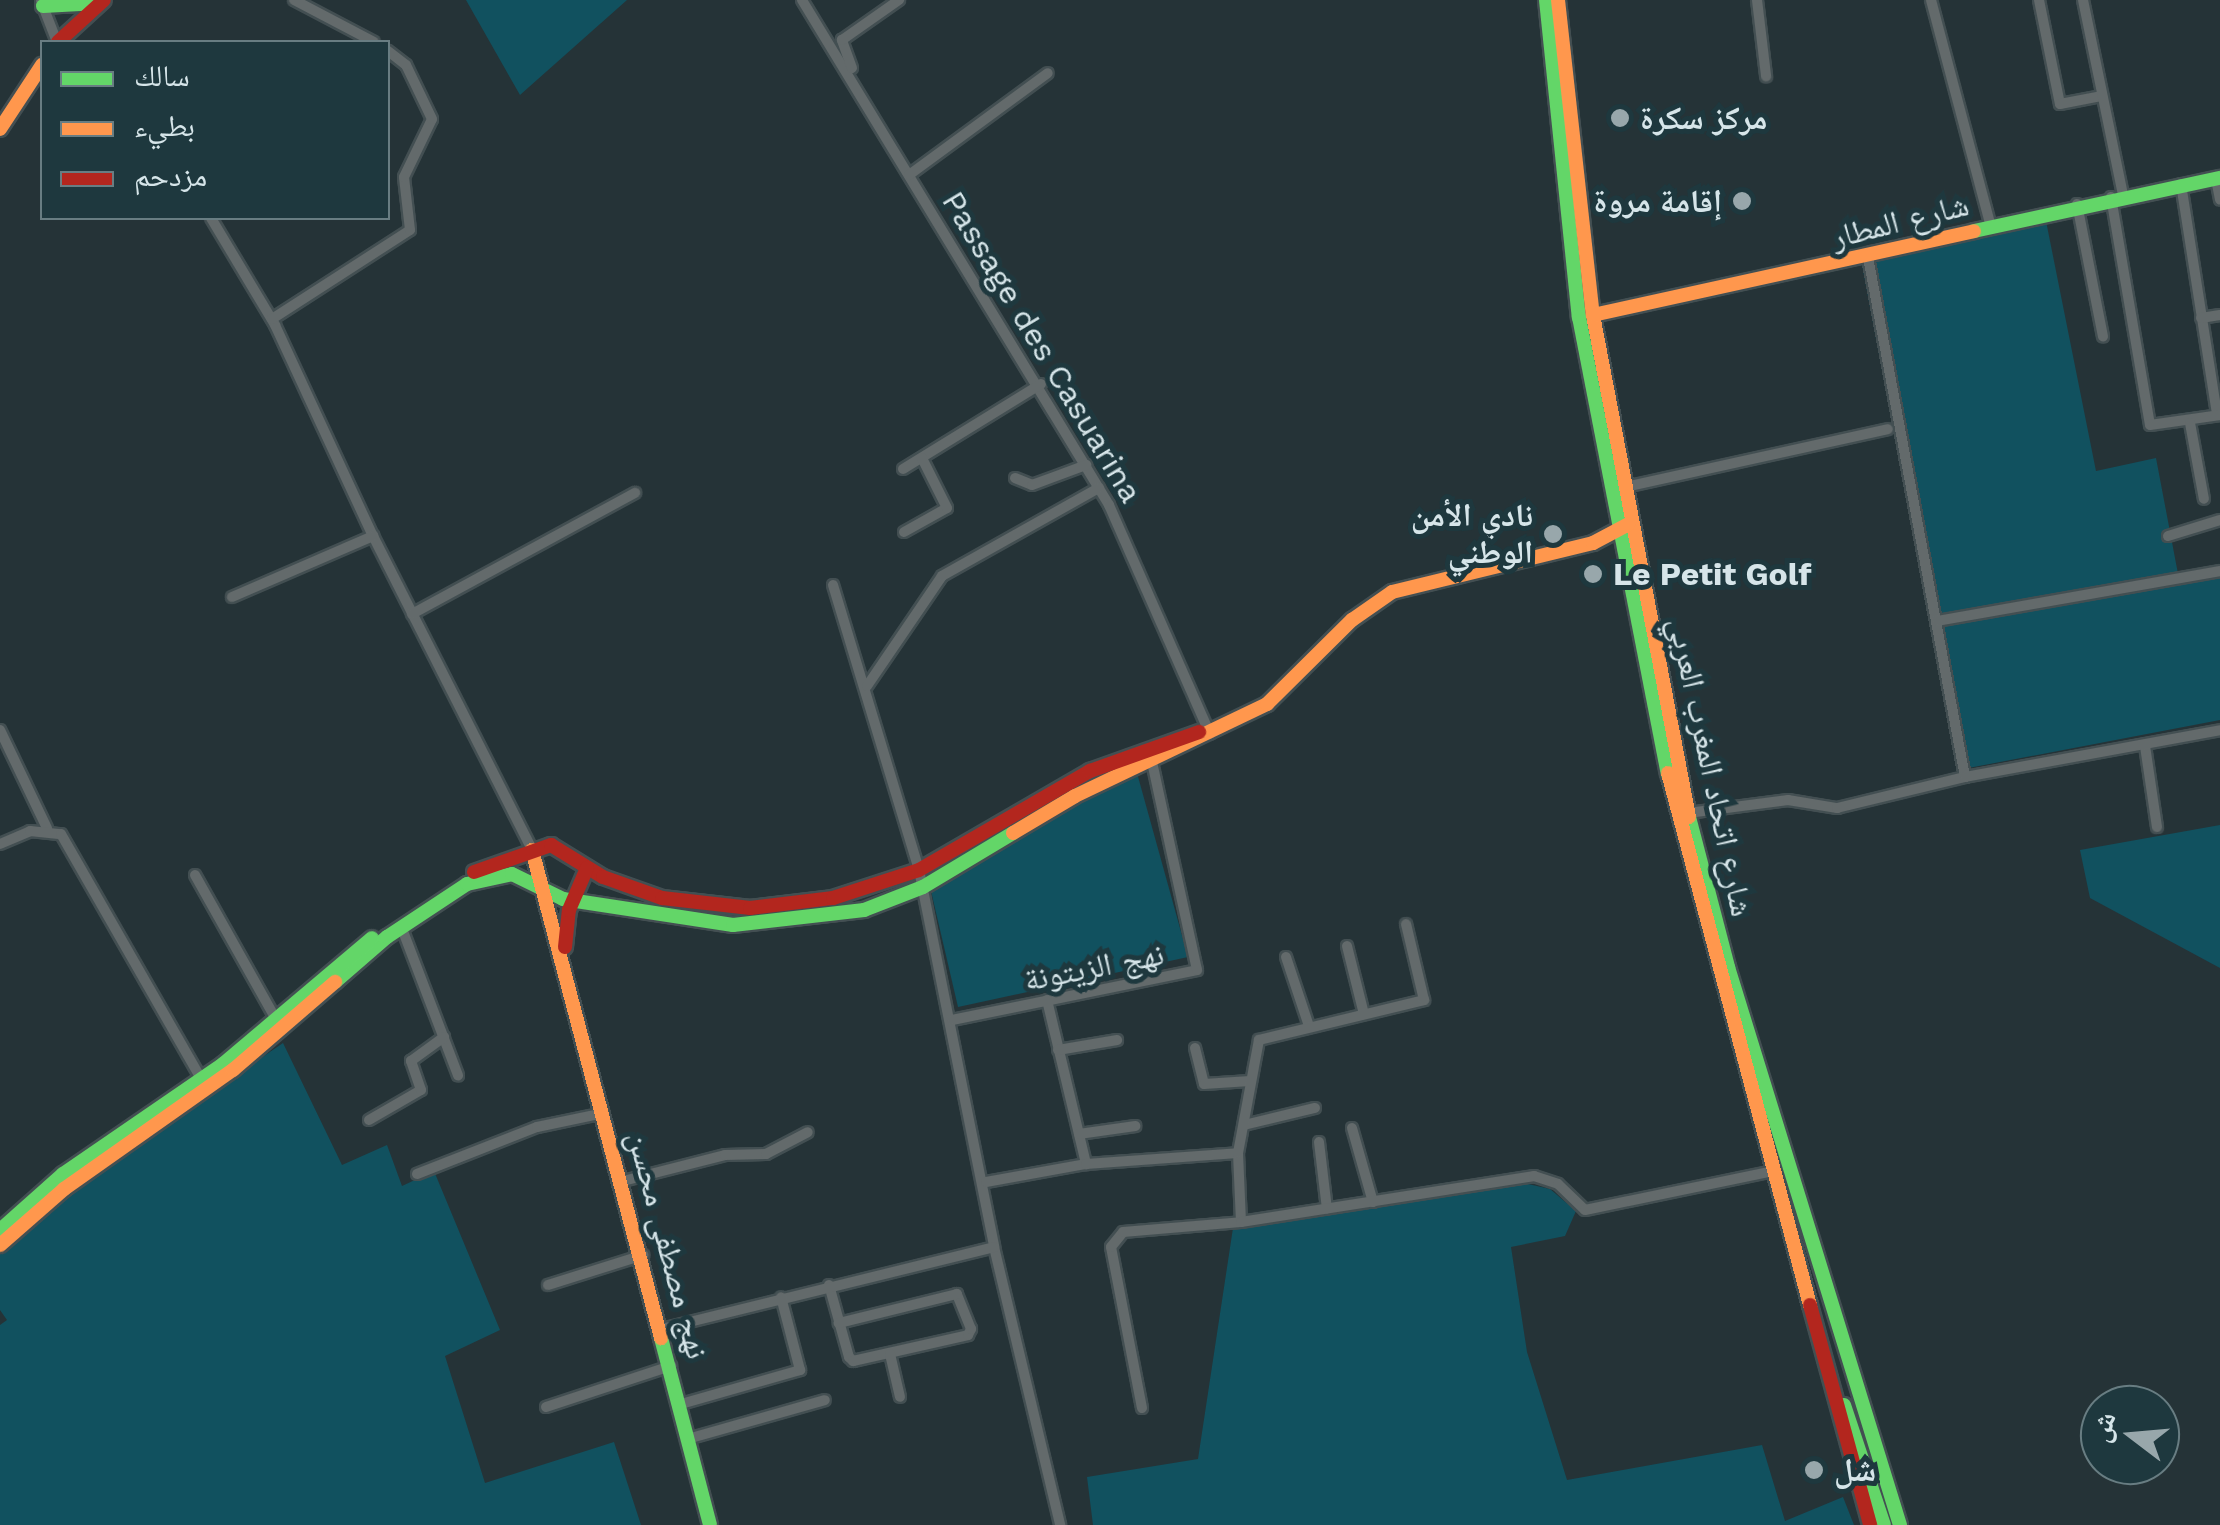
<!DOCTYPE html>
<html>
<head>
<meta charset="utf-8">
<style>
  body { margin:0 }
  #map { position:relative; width:2220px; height:1525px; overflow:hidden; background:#253337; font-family:"Work Sans","Noto Naskh Arabic",sans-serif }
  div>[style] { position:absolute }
  .green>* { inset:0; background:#11515f }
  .roads { filter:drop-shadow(2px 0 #434f52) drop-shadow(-2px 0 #434f52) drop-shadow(0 2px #434f52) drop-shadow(0 -2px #434f52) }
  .street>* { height:10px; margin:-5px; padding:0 5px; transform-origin:5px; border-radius:5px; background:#636a6b }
  .fast>* { height:14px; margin:-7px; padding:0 7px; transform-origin:7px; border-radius:7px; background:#63d668 }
  .slow>* { height:14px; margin:-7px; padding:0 7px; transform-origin:7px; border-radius:7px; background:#ff974d }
  .jam>* { height:14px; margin:-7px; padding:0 7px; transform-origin:7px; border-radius:7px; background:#b3261e }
  .dots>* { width:28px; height:28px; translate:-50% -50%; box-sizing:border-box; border:5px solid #1e383e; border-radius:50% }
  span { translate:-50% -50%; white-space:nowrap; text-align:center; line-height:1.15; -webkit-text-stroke:10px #1e383e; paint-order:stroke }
  .poi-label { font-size:32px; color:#d6e5e9; font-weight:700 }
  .left { translate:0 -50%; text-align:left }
  .right { translate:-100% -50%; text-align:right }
  .street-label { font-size:32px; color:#d6e5e9 }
  .legend { position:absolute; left:40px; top:40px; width:350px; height:180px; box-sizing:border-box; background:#1e383e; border:2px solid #687d82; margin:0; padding:12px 18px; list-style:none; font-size:30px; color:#d6e5e9 }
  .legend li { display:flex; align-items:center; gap:20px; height:50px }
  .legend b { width:50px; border:2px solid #687d82 }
  .north { position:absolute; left:2080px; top:1385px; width:100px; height:100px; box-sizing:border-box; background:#1e383e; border:2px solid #687d82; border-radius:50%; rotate:286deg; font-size:28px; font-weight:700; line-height:40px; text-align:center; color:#d6e5e9 }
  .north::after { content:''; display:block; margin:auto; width:35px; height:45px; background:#98a7ab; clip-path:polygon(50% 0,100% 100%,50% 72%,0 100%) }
</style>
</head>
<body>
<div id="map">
  <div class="green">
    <i style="clip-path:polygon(466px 0,627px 0,520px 95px)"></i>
    <i style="clip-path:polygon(2046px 221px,2096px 471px,2156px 458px,2179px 579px,2220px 574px,2220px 720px,1958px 770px,1862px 265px)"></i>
    <i style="clip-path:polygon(1137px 773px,1188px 957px,958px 1007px,931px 891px,1057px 810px)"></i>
    <i style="clip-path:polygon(2220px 825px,2220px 968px,2090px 898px,2080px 850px)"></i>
    <i style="clip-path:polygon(283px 1043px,342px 1165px,387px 1145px,402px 1186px,434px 1171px,500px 1330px,445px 1356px,485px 1483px,614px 1442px,641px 1525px,0 1525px,0 1325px,7px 1320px,0 1310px,0 1251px,59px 1196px)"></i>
    <i style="clip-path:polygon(1528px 1184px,1550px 1189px,1576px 1211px,1565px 1236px,1511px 1247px,1527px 1352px,1567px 1480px,1762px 1445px,1785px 1521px,1843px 1497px,1854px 1525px,1093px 1525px,1087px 1477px,1198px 1459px,1233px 1228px)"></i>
  </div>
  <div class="roads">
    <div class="street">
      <i style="left:294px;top:0;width:90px;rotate:27.7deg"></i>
      <i style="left:802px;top:0;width:591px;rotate:58.7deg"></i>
      <i style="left:1109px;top:505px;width:250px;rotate:66.2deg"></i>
      <i style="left:1757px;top:0;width:77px;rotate:83.2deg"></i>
      <i style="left:1931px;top:0;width:235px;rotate:75.2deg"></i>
      <i style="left:2039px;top:0;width:106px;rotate:78.6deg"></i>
      <i style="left:2060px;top:104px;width:43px;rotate:-10.8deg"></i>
      <i style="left:2083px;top:0;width:199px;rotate:78.4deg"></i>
      <i style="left:41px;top:1px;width:44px;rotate:68.7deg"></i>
      <i style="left:852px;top:68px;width:30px;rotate:-110deg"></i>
      <i style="left:842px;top:40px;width:70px;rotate:-35.1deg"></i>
      <i style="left:909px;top:175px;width:172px;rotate:-36.3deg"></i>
      <i style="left:2216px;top:179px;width:21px;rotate:79deg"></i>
      <i style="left:2181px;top:184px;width:233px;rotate:81.1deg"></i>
      <i style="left:2111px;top:197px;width:231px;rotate:80.3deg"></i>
      <i style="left:2150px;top:425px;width:71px;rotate:-8.1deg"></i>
      <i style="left:2077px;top:204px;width:135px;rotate:78.9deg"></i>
      <i style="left:211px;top:218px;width:125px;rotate:59.1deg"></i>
      <i style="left:275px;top:325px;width:233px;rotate:65.1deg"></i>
      <i style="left:373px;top:536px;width:352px;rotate:63.1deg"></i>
      <i style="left:1868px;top:257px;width:529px;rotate:79.43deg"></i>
      <i style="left:2201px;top:318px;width:19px;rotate:-9deg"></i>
      <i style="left:272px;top:319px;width:164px;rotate:-32.8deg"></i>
      <i style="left:410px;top:230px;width:53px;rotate:-96.5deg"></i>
      <i style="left:404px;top:177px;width:64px;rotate:-64.2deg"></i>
      <i style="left:432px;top:119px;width:60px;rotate:-115.7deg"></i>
      <i style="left:406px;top:65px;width:23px;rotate:-142deg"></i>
      <i style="left:2190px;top:423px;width:77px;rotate:79.6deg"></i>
      <i style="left:903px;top:469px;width:162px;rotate:-31.6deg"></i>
      <i style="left:1015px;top:478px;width:18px;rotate:22deg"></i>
      <i style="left:1032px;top:485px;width:58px;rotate:-20.3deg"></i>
      <i style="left:1625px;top:487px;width:269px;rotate:-12.4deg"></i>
      <i style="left:904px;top:532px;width:49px;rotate:-29.2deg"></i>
      <i style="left:947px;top:508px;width:56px;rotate:-116.6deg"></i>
      <i style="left:2168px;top:536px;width:54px;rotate:-17.1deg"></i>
      <i style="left:833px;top:585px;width:298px;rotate:73.2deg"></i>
      <i style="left:919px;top:870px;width:384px;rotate:78.7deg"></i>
      <i style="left:994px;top:1247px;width:286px;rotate:76.6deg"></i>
      <i style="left:232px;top:597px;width:154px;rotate:-23.4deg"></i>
      <i style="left:412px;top:614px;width:254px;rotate:-28.5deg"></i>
      <i style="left:1937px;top:621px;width:287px;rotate:-10deg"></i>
      <i style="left:867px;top:686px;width:133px;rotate:-55.7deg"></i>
      <i style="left:942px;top:576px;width:180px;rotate:-29.3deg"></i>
      <i style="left:0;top:730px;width:109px;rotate:64.4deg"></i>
      <i style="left:2145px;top:746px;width:82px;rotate:81.6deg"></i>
      <i style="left:1688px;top:813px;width:101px;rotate:-7.4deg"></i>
      <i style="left:1788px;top:800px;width:50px;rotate:9.3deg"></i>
      <i style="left:1837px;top:808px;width:132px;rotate:-13.6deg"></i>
      <i style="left:1965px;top:777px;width:259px;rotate:-10.4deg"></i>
      <i style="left:0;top:844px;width:33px;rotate:-23deg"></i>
      <i style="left:30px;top:831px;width:31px;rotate:6deg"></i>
      <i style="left:61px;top:834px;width:288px;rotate:60.2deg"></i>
      <i style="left:195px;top:875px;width:167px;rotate:60.7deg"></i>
      <i style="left:401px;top:926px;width:160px;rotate:69.1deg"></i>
      <i style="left:1347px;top:946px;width:70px;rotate:76deg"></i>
      <i style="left:1286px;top:957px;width:73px;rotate:71.6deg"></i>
      <i style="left:1047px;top:1000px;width:169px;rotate:76.6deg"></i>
      <i style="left:952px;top:1020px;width:250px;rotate:-11.5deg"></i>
      <i style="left:1197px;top:970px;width:222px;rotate:-102.2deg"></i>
      <i style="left:1195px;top:1048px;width:37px;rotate:76deg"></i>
      <i style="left:1204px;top:1084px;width:46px;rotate:-3.7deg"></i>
      <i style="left:1058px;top:1050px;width:60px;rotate:-9.6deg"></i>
      <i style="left:369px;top:1120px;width:60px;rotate:-30deg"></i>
      <i style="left:421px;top:1090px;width:31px;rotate:-109deg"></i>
      <i style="left:411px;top:1061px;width:41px;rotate:-36deg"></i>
      <i style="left:1244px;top:1125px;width:73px;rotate:-13.5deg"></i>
      <i style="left:1352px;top:1128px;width:77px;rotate:74.2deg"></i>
      <i style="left:1079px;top:1134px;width:57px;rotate:-8.1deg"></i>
      <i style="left:1319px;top:1142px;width:67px;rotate:83.2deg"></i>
      <i style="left:417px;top:1174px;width:129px;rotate:-21.4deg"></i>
      <i style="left:537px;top:1127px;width:68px;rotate:-11.8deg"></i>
      <i style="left:623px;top:1181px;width:105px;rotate:-14.3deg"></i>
      <i style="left:725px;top:1155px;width:41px;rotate:-1.4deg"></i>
      <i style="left:766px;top:1154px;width:47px;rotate:-27.6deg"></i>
      <i style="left:986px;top:1182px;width:102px;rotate:-10.2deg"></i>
      <i style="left:1086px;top:1164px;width:152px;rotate:-4.1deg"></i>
      <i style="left:1241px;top:1222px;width:69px;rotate:-92.5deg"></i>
      <i style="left:1238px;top:1153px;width:115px;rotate:-79.5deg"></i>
      <i style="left:1259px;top:1040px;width:170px;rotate:-13.6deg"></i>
      <i style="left:1424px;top:1000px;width:78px;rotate:-103.3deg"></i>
      <i style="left:548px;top:1285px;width:100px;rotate:-17.5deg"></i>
      <i style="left:829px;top:1285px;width:75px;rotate:74.5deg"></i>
      <i style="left:849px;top:1357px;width:6px;rotate:45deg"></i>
      <i style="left:853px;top:1361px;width:118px;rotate:-12.7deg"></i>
      <i style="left:968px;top:1335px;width:7px;rotate:-63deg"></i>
      <i style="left:971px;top:1329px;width:38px;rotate:-112deg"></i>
      <i style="left:957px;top:1294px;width:122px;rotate:166.2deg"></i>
      <i style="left:661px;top:1329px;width:343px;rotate:-13.8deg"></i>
      <i style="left:890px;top:1354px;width:44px;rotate:76.9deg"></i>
      <i style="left:681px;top:1404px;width:124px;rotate:-15.9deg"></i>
      <i style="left:800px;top:1370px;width:75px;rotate:-104.6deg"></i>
      <i style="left:546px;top:1407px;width:132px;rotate:-18.2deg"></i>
      <i style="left:1142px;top:1408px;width:164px;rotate:-100.9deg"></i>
      <i style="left:1111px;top:1247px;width:19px;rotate:-51deg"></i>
      <i style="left:1123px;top:1232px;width:118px;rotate:-4.8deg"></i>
      <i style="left:1241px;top:1222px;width:297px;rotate:-8.9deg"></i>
      <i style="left:1534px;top:1176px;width:25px;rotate:18deg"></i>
      <i style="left:1558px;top:1184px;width:37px;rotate:44deg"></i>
      <i style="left:1585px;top:1210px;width:192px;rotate:-11.7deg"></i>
      <i style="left:691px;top:1438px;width:139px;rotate:-15.8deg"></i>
    </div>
    <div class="fast">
      <i style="left:1546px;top:0;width:319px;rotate:84.1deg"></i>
      <i style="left:1579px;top:317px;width:465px;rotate:79deg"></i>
      <i style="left:43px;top:6px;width:56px;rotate:-3.1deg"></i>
      <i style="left:1974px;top:231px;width:252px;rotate:-12.2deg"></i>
      <i style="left:1689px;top:817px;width:155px;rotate:75.4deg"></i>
      <i style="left:1728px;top:967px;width:584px;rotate:72.87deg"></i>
      <i style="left:335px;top:982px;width:69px;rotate:-40.9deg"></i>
      <i style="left:387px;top:937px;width:96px;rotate:-33.5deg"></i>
      <i style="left:467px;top:884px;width:46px;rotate:-12.5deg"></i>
      <i style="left:512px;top:874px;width:57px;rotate:26.1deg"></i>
      <i style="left:563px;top:899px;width:172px;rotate:8.7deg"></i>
      <i style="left:733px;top:925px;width:132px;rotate:-6.5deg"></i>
      <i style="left:864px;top:910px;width:63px;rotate:-21.3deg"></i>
      <i style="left:923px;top:887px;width:105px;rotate:-31deg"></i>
      <i style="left:0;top:1230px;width:84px;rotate:-41.6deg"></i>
      <i style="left:63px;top:1174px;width:194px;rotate:-34.5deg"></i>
      <i style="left:223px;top:1064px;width:195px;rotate:-40.2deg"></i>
      <i style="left:661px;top:1338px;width:193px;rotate:75.3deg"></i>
      <i style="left:1844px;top:1405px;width:126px;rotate:71.6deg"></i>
    </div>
    <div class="slow">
      <i style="left:1558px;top:0;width:317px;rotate:83.7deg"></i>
      <i style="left:1593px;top:315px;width:511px;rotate:79.17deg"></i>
      <i style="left:0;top:129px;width:77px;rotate:-56.7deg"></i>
      <i style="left:1593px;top:315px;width:390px;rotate:-12.4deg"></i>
      <i style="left:1668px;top:773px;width:551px;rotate:75.06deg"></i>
      <i style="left:1013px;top:833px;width:72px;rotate:-30.8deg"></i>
      <i style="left:1075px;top:796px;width:213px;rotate:-25.6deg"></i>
      <i style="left:1267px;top:704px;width:120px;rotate:-44.7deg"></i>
      <i style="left:1352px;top:620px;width:49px;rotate:-35deg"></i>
      <i style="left:1392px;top:592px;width:207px;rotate:-13.7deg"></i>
      <i style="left:1593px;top:543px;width:40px;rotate:-28deg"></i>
      <i style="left:532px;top:850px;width:505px;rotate:75.19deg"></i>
      <i style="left:0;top:1245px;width:85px;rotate:-41.2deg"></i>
      <i style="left:64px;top:1189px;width:207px;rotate:-35.2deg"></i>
      <i style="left:233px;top:1070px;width:135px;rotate:-40.8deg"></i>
    </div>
    <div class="jam">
      <i style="left:58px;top:42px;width:62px;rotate:-42.4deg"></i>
      <i style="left:474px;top:872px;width:82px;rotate:-19.3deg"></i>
      <i style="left:551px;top:845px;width:61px;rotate:31.6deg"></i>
      <i style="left:603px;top:877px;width:63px;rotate:19.6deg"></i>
      <i style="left:662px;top:898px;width:89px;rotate:6.5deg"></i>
      <i style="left:750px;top:908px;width:84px;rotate:-6.9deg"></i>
      <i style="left:833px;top:898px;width:90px;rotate:-18deg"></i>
      <i style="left:919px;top:870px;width:198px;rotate:-30.1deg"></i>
      <i style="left:1090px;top:771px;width:116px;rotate:-19.7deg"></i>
      <i style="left:565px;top:947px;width:37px;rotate:-84deg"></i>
      <i style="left:569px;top:910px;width:46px;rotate:-66.8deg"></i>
      <i style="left:1810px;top:1305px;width:228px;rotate:74.7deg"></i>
    </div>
  </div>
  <div class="dots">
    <i style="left:1620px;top:118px;background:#98a7ab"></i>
    <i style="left:1742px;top:201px;background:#98a7ab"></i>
    <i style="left:1553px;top:534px;background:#98a7ab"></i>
    <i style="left:1593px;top:574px;background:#98a7ab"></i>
    <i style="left:1814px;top:1470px;background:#98a7ab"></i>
  </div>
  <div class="poi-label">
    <span class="left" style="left:1640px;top:118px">مركز سكرة</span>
    <span class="right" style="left:1722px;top:201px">إقامة مروة</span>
    <span class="right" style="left:1533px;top:534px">نادي الأمن<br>الوطني</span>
    <span class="left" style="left:1613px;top:574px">Le Petit Golf</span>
    <span class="left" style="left:1834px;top:1470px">شل</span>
  </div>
  <div class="street-label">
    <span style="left:1900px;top:221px;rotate:-14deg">شارع المطار</span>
    <span style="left:1042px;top:347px;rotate:59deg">Passage des Casuarina</span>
    <span style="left:1711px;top:767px;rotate:78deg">شارع اتحاد المغرب العربي</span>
    <span style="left:1094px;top:967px;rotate:-11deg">نهج الزيتونة</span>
    <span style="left:668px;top:1245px;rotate:75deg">نهج مصطفى محسن</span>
  </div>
  <ul class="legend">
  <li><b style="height:12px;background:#63d668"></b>سالك</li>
  <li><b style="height:12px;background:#ff974d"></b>بطيء</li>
  <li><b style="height:12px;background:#b3261e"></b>مزدحم</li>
  </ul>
  <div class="north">ش</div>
</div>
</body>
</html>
